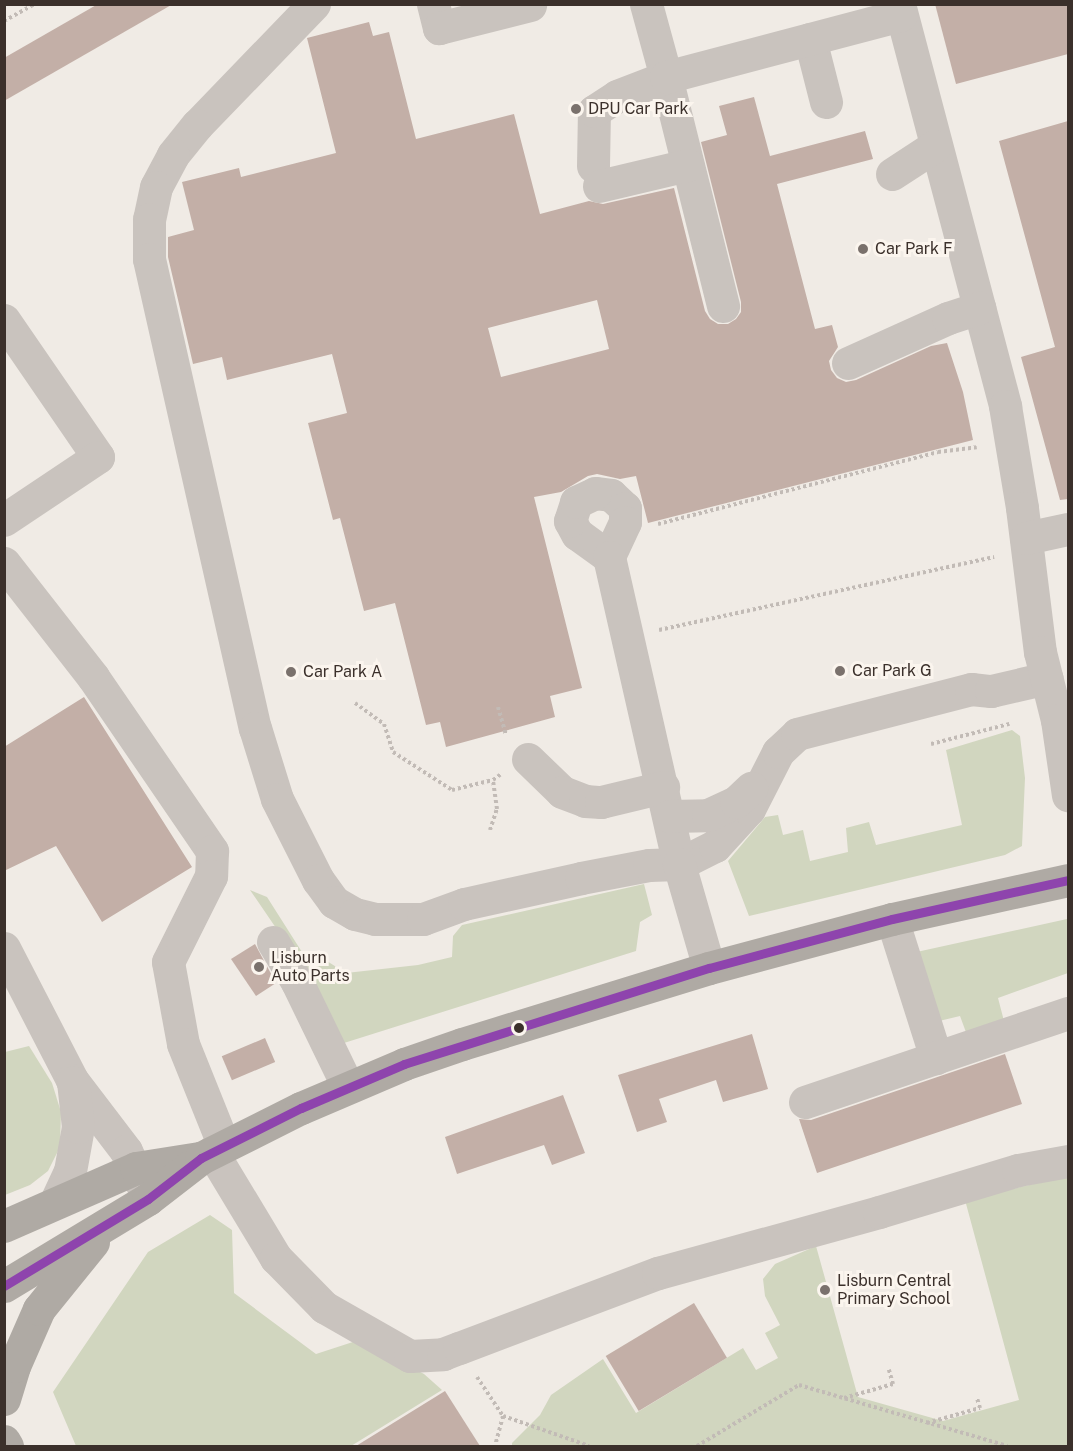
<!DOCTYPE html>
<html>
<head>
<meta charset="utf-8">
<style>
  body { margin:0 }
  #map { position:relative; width:1073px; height:1451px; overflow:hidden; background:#f0ebe5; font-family:"Public Sans",sans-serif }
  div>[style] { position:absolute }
  .green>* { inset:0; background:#d1d6bf }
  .building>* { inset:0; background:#c3afa7; transform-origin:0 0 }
  .path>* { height:4px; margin-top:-2px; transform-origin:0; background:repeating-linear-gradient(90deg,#c2bbb6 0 3px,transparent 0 6px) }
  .minor>* { height:33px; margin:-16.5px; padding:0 16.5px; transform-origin:16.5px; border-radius:16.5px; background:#c9c3be }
  .highway>* { height:33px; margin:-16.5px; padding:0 16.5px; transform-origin:16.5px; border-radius:16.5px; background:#afaaa4 }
  .bus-1>* { height:9px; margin:-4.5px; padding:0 4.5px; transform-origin:4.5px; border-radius:4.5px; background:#8e44ad }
  .dots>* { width:16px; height:16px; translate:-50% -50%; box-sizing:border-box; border:3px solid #fbf5ee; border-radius:50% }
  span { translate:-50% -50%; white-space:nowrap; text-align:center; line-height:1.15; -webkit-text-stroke:6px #fbf5ee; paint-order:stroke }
  .poi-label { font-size:16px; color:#3b302b }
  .left { translate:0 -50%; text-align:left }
  .frame { position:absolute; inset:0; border:6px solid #3b302b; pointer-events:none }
</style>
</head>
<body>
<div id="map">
  <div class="green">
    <i style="clip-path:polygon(1012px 730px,1020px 736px,1025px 778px,1022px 846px,1005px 855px,749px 916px,728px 861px,765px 817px,778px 815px,783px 835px,803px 830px,810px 861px,848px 852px,846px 828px,869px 822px,876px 845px,962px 825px,946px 750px)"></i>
    <i style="clip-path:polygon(644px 884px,652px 915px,640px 922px,636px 951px,344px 1043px,276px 928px,250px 890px,267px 897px,307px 960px,322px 958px,346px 973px,418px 965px,452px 957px,453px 936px,462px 925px)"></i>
    <i style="clip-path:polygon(1067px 919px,1068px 973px,998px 998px,1004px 1021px,967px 1035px,960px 1016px,935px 1022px,912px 953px)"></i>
    <i style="clip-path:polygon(29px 1046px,52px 1083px,61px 1112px,60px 1147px,48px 1171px,30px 1185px,5px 1195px,5px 1052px)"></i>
    <i style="clip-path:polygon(1068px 1176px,1068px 1446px,512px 1446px,512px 1443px,540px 1415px,551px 1395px,603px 1359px,636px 1413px,743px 1348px,756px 1370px,778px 1358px,765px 1333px,780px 1325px,765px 1296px,763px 1279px,775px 1264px,816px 1246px,858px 1397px,943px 1421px,1019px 1400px,965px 1200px)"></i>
    <i style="clip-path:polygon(210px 1215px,232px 1230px,234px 1293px,316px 1354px,359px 1340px,424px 1374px,442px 1390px,351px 1446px,76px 1446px,53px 1392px,148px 1252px)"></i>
  </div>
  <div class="building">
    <i style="clip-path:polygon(98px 4px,173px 4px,4px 101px,4px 58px)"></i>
    <i style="clip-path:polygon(935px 4px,1068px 4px,1068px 54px,956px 84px)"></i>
    <i style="clip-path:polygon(evenodd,369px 22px,373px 36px,389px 32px,416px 139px,514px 114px,540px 214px,589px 201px,603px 204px,674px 188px,705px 311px,710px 319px,718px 324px,728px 324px,736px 319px,741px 312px,741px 302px,701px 142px,727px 135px,719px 106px,754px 97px,770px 156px,865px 131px,873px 159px,777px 184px,815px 329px,832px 325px,838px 347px,829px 361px,831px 370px,837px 378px,846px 382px,856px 380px,931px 346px,947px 343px,963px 392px,973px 440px,648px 523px,636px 476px,620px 479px,597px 474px,588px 476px,561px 492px,534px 497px,582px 688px,550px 696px,555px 717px,446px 747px,440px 722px,426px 725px,395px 603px,364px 611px,340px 518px,333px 520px,308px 423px,347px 413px,332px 354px,227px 380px,222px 357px,193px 364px,168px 257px,168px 237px,194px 230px,182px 182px,239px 168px,241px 177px,336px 153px,307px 38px,369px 22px,597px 300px,609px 349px,501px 377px,488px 328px,597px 300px)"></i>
    <i style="clip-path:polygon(1068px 121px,1068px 499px,1060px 500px,1021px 357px,1055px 347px,999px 141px)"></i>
    <i style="clip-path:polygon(84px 697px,192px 867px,102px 922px,56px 846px,4px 871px,4px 747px)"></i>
    <i style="clip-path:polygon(255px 944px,276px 983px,256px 996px,231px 959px)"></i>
    <i style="clip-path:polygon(752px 1034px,768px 1089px,723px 1102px,716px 1080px,659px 1099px,667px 1122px,637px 1132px,618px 1075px)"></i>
    <i style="left:265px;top:1038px;width:26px;height:47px;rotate:67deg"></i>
    <i style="clip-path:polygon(1005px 1054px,1022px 1104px,817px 1173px,799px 1119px,811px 1120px)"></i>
    <i style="clip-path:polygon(563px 1095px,585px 1153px,552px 1165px,544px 1145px,457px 1174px,445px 1137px)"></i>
    <i style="left:694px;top:1303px;width:64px;height:103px;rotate:59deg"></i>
    <i style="clip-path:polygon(445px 1391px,480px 1446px,356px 1446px)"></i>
  </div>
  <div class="path">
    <i style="left:4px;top:21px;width:35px;rotate:-29deg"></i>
    <i style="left:658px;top:524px;width:289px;rotate:-14.4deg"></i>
    <i style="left:938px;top:452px;width:39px;rotate:-7deg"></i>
    <i style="left:659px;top:630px;width:343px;rotate:-12.3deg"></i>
    <i style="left:355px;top:703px;width:36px;rotate:36deg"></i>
    <i style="left:384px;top:724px;width:29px;rotate:72deg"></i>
    <i style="left:393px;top:752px;width:70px;rotate:32.8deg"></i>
    <i style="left:452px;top:790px;width:42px;rotate:-13.7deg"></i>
    <i style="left:493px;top:780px;width:9px;rotate:-36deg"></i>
    <i style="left:498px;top:707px;width:29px;rotate:74deg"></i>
    <i style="left:931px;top:744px;width:81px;rotate:-14.4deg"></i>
    <i style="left:490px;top:830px;width:22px;rotate:-72deg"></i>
    <i style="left:497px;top:809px;width:29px;rotate:-98deg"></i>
    <i style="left:477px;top:1377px;width:47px;rotate:56.3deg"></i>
    <i style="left:503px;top:1416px;width:31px;rotate:105deg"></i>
    <i style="left:844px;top:1398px;width:51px;rotate:-15.9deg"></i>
    <i style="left:893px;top:1384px;width:15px;rotate:-106deg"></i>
    <i style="left:503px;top:1416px;width:91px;rotate:19.2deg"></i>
    <i style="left:927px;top:1423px;width:55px;rotate:-15.8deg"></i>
    <i style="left:980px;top:1408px;width:10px;rotate:-107deg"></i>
    <i style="left:697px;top:1446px;width:119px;rotate:-30.9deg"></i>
    <i style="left:799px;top:1385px;width:217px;rotate:16.3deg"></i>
  </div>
  <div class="minor">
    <i style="left:314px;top:4px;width:168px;rotate:134deg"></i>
    <i style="left:197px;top:125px;width:38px;rotate:129deg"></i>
    <i style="left:173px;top:155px;width:36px;rotate:118deg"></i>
    <i style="left:156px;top:187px;width:33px;rotate:102deg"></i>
    <i style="left:149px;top:219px;width:40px;rotate:90deg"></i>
    <i style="left:149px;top:259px;width:481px;rotate:77.3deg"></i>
    <i style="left:255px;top:728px;width:74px;rotate:72.8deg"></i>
    <i style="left:277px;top:799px;width:91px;rotate:63.2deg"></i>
    <i style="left:318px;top:880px;width:27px;rotate:54deg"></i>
    <i style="left:334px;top:902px;width:24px;rotate:30deg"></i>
    <i style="left:355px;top:914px;width:21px;rotate:14deg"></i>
    <i style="left:375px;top:919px;width:48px"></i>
    <i style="left:423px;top:919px;width:44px;rotate:-20.1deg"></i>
    <i style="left:464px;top:904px;width:120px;rotate:-12.5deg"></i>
    <i style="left:581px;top:878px;width:69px;rotate:-10.8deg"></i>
    <i style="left:649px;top:865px;width:30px;rotate:-2deg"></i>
    <i style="left:679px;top:864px;width:40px;rotate:-26.6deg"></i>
    <i style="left:715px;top:846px;width:50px;rotate:-47.4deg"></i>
    <i style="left:749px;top:809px;width:64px;rotate:-63deg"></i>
    <i style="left:778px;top:752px;width:26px;rotate:-43deg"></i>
    <i style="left:797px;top:734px;width:180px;rotate:-14.5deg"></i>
    <i style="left:971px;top:689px;width:20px;rotate:6deg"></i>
    <i style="left:991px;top:691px;width:57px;rotate:-13.1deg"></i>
    <i style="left:433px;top:4px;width:25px;rotate:76deg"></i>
    <i style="left:439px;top:28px;width:94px;rotate:-14.2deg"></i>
    <i style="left:646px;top:4px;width:76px;rotate:74.7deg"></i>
    <i style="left:666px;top:77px;width:236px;rotate:76deg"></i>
    <i style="left:899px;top:4px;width:416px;rotate:75.2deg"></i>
    <i style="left:1005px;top:406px;width:103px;rotate:80.5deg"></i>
    <i style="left:1022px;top:508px;width:145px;rotate:82.9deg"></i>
    <i style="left:1040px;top:652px;width:70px;rotate:76deg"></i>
    <i style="left:1057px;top:720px;width:76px;rotate:81.7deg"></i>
    <i style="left:810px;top:39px;width:65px;rotate:75.7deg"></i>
    <i style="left:593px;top:166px;width:55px;rotate:-89deg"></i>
    <i style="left:594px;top:111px;width:27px;rotate:-33deg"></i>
    <i style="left:617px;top:96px;width:53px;rotate:-21.2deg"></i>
    <i style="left:666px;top:77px;width:243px;rotate:-14.8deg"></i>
    <i style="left:892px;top:174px;width:51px;rotate:-33.1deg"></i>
    <i style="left:599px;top:186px;width:91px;rotate:-13.3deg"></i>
    <i style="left:4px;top:320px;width:166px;rotate:55.5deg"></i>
    <i style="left:98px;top:457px;width:113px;rotate:146.2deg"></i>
    <i style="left:848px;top:363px;width:110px;rotate:-24.2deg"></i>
    <i style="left:948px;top:318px;width:33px;rotate:-18deg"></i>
    <i style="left:595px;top:493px;width:16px;rotate:7deg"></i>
    <i style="left:611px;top:495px;width:19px;rotate:43deg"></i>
    <i style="left:625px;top:508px;width:14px;rotate:90deg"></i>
    <i style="left:625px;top:522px;width:38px;rotate:115deg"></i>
    <i style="left:609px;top:557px;width:39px;rotate:-144deg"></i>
    <i style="left:577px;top:534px;width:15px;rotate:-118deg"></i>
    <i style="left:570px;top:521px;width:20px;rotate:-72deg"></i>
    <i style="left:576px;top:502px;width:21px;rotate:-25deg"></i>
    <i style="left:1026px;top:538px;width:43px;rotate:-12.1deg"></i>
    <i style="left:609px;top:557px;width:315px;rotate:77.2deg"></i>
    <i style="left:679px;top:864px;width:108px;rotate:73.9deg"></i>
    <i style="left:4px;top:563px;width:145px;rotate:52deg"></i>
    <i style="left:93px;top:677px;width:211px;rotate:55.6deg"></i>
    <i style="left:212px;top:851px;width:25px;rotate:92deg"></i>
    <i style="left:211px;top:876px;width:96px;rotate:116.6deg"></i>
    <i style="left:168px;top:962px;width:83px;rotate:79.6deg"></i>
    <i style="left:183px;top:1044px;width:110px;rotate:68.1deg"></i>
    <i style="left:528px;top:759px;width:47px;rotate:44.1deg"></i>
    <i style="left:562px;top:792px;width:25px;rotate:21deg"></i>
    <i style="left:585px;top:801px;width:16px;rotate:4deg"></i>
    <i style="left:601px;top:802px;width:64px;rotate:-13.6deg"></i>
    <i style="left:669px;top:816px;width:39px;rotate:-1deg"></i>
    <i style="left:708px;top:815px;width:31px;rotate:-25deg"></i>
    <i style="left:736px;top:802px;width:21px;rotate:-43deg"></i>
    <i style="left:892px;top:919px;width:146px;rotate:72.4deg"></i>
    <i style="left:273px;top:942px;width:47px;rotate:59deg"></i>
    <i style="left:297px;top:982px;width:117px;rotate:64.1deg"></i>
    <i style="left:4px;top:948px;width:148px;rotate:62.7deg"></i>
    <i style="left:72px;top:1080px;width:89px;rotate:52.7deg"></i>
    <i style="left:126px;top:1151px;width:49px;rotate:64.5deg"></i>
    <i style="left:805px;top:1102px;width:278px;rotate:-18.7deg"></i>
    <i style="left:212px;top:1152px;width:124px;rotate:58.9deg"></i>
    <i style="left:276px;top:1258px;width:69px;rotate:45.6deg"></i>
    <i style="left:324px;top:1307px;width:99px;rotate:29.7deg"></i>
    <i style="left:410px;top:1356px;width:33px;rotate:-3deg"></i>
    <i style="left:443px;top:1354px;width:17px;rotate:-21deg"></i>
    <i style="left:459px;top:1348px;width:213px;rotate:-20.7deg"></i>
    <i style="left:658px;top:1273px;width:229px;rotate:-15.4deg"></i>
    <i style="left:879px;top:1212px;width:145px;rotate:-16.8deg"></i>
    <i style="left:1018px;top:1170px;width:51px;rotate:-10.2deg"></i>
    <i style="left:56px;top:1201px;width:33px;rotate:-65deg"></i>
    <i style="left:70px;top:1171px;width:45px;rotate:-79.7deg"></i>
    <i style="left:78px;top:1127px;width:45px;rotate:-96.3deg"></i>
  </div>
  <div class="highway">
    <i style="left:4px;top:1226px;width:144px;rotate:-23.7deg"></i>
    <i style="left:136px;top:1168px;width:64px;rotate:-9deg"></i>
    <i style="left:4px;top:1286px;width:168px;rotate:-31.1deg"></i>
    <i style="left:148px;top:1199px;width:67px;rotate:-37.7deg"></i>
    <i style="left:201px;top:1158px;width:112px;rotate:-26.6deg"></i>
    <i style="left:301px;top:1108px;width:112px;rotate:-23.1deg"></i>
    <i style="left:404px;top:1064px;width:61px;rotate:-19deg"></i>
    <i style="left:462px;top:1044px;width:258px;rotate:-17.1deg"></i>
    <i style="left:709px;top:968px;width:189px;rotate:-15deg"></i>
    <i style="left:892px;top:919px;width:180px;rotate:-12.5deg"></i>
    <i style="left:4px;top:1399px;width:34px;rotate:-73deg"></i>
    <i style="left:14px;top:1366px;width:62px;rotate:-66.3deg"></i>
    <i style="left:39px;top:1309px;width:86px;rotate:-51.1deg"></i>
    <i style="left:4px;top:1441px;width:6px;rotate:59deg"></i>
  </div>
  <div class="bus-1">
    <i style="left:4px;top:1286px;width:168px;rotate:-31.1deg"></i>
    <i style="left:148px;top:1199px;width:67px;rotate:-37.7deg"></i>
    <i style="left:201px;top:1158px;width:112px;rotate:-26.6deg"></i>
    <i style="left:301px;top:1108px;width:112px;rotate:-23.1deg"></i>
    <i style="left:404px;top:1064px;width:320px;rotate:-17.5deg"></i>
    <i style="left:709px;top:968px;width:189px;rotate:-15deg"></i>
    <i style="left:892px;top:919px;width:180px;rotate:-12.5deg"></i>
  </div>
  <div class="dots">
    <i style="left:576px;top:109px;background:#7a716c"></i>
    <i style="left:863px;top:249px;background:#7a716c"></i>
    <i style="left:840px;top:671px;background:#7a716c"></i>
    <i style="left:291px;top:672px;background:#7a716c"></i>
    <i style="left:259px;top:967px;background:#7a716c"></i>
    <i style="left:519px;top:1028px;background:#3b302b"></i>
    <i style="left:825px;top:1290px;background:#7a716c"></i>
  </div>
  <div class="poi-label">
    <span class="left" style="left:588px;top:109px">DPU Car Park</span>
    <span class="left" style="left:875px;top:249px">Car Park F</span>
    <span class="left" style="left:852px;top:671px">Car Park G</span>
    <span class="left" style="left:303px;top:672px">Car Park A</span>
    <span class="left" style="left:271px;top:967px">Lisburn<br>Auto Parts</span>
    <span class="left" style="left:837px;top:1290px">Lisburn Central<br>Primary School</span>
  </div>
  <div class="frame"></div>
</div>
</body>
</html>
